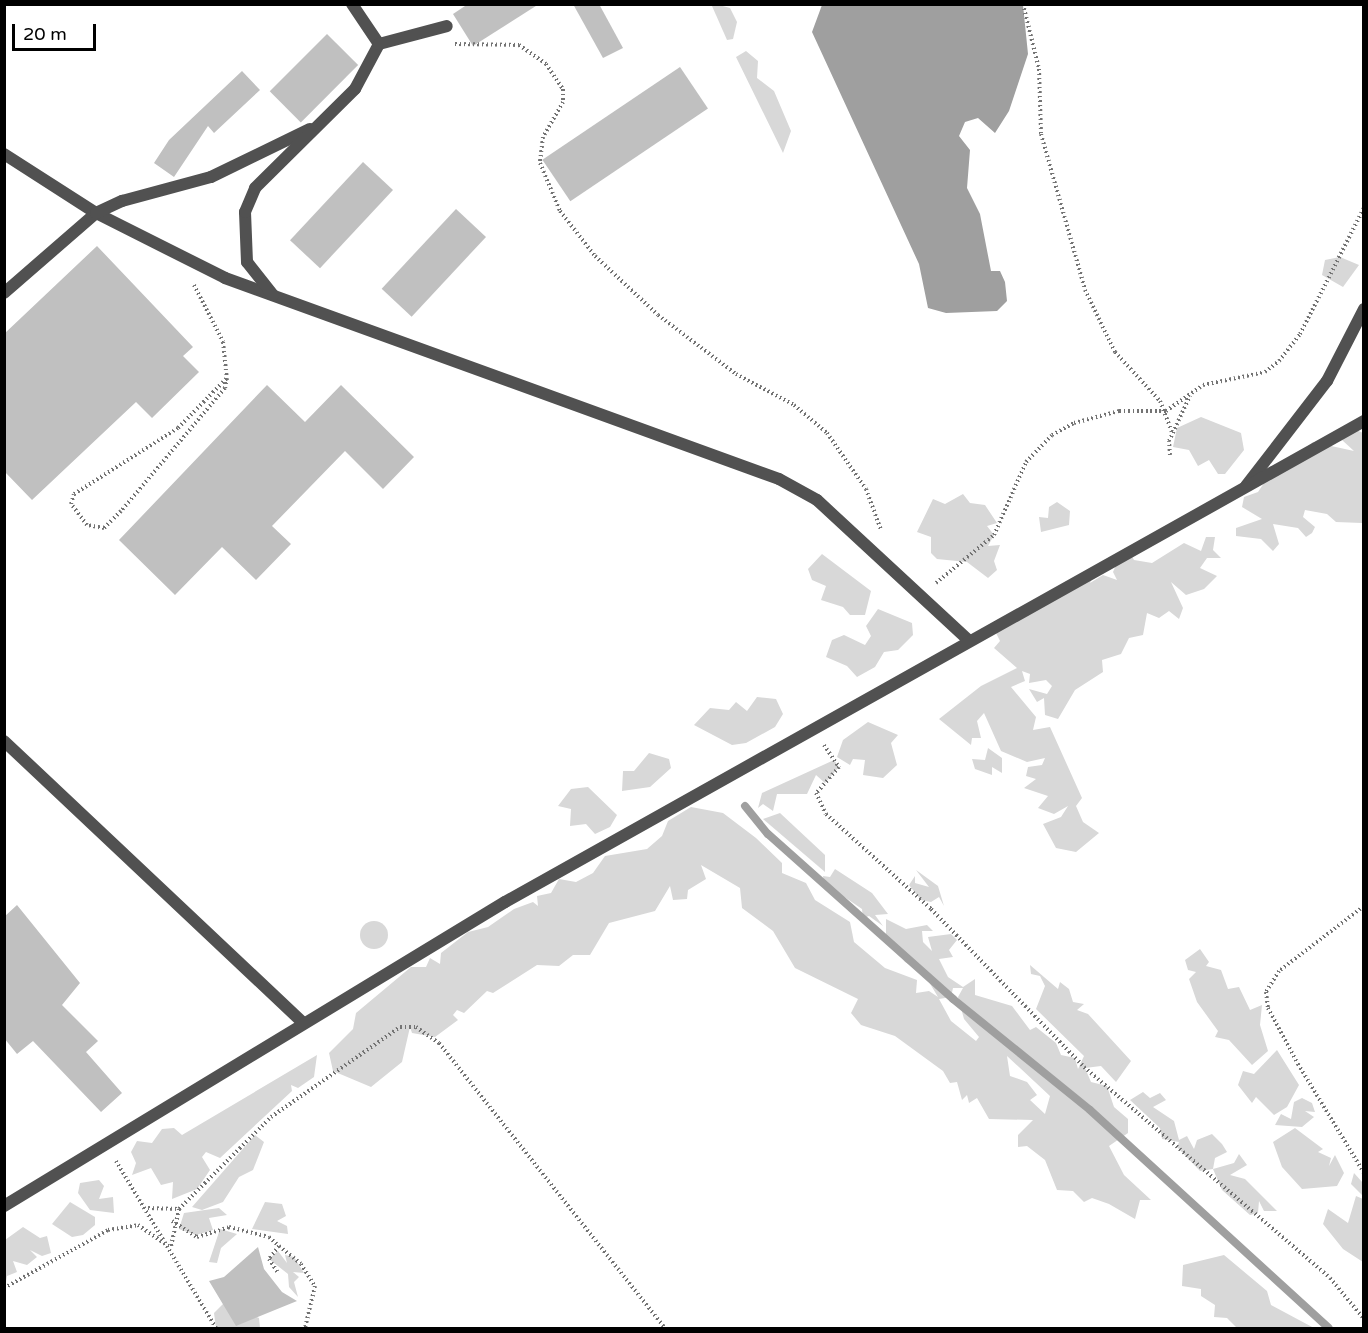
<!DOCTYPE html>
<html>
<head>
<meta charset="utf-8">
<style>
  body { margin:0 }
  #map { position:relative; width:1368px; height:1333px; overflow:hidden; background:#fff; font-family:"Varela Round",sans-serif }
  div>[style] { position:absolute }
  .green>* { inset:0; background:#d8d8d8 }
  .round { border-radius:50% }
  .water>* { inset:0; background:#9f9f9f }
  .stream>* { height:8px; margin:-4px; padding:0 4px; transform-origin:4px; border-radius:4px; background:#9f9f9f }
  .building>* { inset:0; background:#c0c0c0; transform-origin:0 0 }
  .path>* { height:4px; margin-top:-2px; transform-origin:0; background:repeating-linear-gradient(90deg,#737373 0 1.5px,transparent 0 4.5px) }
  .service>* { height:12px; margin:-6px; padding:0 6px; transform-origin:6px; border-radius:6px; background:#515151 }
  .minor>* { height:12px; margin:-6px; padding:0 6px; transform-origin:6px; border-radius:6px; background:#515151 }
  span { translate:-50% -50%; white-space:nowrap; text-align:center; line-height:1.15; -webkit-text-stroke:4.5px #fff; paint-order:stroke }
  .frame { position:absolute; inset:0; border:6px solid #000; pointer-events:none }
  .scale { position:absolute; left:12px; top:24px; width:84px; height:27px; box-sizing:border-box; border:3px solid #000; border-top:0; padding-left:8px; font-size:18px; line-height:21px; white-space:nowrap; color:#000; -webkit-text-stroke:4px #fff; paint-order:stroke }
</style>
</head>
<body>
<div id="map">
  <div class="green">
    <i style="clip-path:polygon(719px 5px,730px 8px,737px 22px,733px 39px,727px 40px,712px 6px)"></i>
    <i style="clip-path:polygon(746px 51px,758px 61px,757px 78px,774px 91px,791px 131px,783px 153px,736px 57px)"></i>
    <i style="clip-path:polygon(1340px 257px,1359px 265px,1343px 287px,1322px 275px,1325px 260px)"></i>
    <i style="clip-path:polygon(1201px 417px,1241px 433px,1244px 450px,1225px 474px,1218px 474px,1209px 460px,1198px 466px,1189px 450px,1173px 447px,1177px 428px)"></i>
    <i style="clip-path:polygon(1352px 428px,1363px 433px,1362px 523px,1336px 522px,1327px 514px,1305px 510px,1303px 517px,1315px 527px,1312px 533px,1306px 537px,1298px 528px,1273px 524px,1279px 544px,1273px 551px,1261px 539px,1236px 536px,1236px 528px,1262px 519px,1242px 507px,1244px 497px,1258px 492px,1268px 477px,1313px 442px,1354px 451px,1342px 440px)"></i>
    <i style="clip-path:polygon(963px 494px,970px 503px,985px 505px,997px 523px,987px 526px,994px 535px,988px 546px,1000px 545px,994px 561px,997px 570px,988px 578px,967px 562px,937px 559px,931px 553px,931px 537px,917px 532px,933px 499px,945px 504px)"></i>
    <i style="clip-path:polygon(1057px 502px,1070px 511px,1069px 525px,1041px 532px,1039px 517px,1048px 518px,1049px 507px)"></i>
    <i style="clip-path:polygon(1206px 537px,1215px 537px,1213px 550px,1221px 558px,1207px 558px,1200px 568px,1217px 576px,1204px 589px,1186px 595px,1171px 582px,1183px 608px,1179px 619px,1169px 611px,1159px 618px,1147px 613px,1143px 635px,1129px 638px,1121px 654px,1102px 660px,1103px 672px,1075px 690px,1058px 719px,1045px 715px,1044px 698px,1037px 702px,1029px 689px,1047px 694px,1052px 686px,1046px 680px,1029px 683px,1030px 674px,1022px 671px,1025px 681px,1011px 687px,1036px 717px,1033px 730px,1050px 727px,1082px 798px,1076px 806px,1083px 822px,1099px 833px,1076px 852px,1056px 848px,1043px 824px,1061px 817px,1068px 806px,1054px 814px,1038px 808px,1048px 796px,1024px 788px,1036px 779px,1026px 776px,1028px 767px,1042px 765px,1045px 758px,1027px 762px,1001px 751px,984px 713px,977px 721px,981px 738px,972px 738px,971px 745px,939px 719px,981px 686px,1017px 668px,994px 648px,1000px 641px,996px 633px,1005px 626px,1092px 579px,1090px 583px,1103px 575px,1117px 580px,1113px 572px,1119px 558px,1130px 553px,1134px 560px,1152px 563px,1184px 543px,1201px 551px)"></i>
    <i style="clip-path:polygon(822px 554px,871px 591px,865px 615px,850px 615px,843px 607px,821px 600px,826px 586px,812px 580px,808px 569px)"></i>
    <i style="clip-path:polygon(878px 609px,912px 623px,913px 635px,898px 650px,884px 652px,875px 667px,857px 677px,847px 666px,826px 657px,832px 640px,844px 635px,865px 645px,871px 636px,866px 626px)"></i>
    <i style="clip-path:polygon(757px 697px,776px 699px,783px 714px,775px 727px,746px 743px,732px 745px,694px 725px,710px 708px,729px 710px,736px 702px,747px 711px)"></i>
    <i style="clip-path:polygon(868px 722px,898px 735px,891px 743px,897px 765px,883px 778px,863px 775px,865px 760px,853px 759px,850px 765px,837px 757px,843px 740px)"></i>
    <i style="clip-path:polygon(988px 748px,1002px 758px,1002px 773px,992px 767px,992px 775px,975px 769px,972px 759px,985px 760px)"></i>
    <i style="clip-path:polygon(649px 753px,669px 759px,671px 768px,650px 787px,622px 791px,623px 771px,634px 771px)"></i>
    <i style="clip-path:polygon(834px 760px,839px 767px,825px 783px,816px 775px,807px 794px,777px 794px,773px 811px,763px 804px,758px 808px,762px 793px)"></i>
    <i style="clip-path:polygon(588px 787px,617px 815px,610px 827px,595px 834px,586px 824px,570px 826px,571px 809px,558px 806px,571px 789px)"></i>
    <i style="clip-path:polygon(evenodd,691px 807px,723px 813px,756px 838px,782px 863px,782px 873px,806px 883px,815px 900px,850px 922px,854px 942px,885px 968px,917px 980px,916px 993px,929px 991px,938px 997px,923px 972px,905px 962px,886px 938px,886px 919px,906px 929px,927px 925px,933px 931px,922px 931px,923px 942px,932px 951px,928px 937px,951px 934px,957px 940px,949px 950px,953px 957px,939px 959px,948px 977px,963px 987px,975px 979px,975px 995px,1012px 1006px,1030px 1030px,1036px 1027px,1056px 1043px,1061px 1055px,1075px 1058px,1078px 1069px,1084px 1056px,1036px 1009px,1045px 986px,1040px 976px,1031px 974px,1030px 965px,1058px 989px,1060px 982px,1069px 989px,1073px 1002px,1084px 1004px,1077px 1010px,1088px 1014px,1131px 1061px,1116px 1082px,1101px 1066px,1085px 1068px,1091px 1082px,1107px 1086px,1114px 1107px,1128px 1119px,1128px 1133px,1109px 1146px,1124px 1175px,1151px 1200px,1140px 1200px,1135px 1219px,1109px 1204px,1092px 1198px,1084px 1202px,1073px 1191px,1057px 1190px,1045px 1160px,1027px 1146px,1018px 1147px,1018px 1135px,1033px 1120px,989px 1119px,977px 1098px,969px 1103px,967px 1095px,962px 1100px,957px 1082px,950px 1083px,943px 1071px,895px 1036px,861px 1025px,851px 1013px,858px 999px,795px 968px,773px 931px,742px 908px,740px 888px,701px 865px,706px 879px,688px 890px,687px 899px,673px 900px,670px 886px,655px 911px,609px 923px,590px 955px,573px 955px,559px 966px,537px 965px,493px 993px,487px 991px,464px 1013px,457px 1010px,453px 1015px,458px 1020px,435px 1037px,412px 1033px,410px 1027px,402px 1062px,371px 1087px,333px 1071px,329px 1053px,353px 1029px,356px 1013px,411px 967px,426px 967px,430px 958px,440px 964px,441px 953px,468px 932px,488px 927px,514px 909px,533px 902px,538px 906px,537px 896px,551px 893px,559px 879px,576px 882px,593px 873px,605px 856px,647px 849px,662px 836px,668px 821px,691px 807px,953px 988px,963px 988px,958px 997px,964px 1019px,979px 1037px,976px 1041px,951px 1021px,939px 999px,951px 997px,953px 988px,691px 807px,1007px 1056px,1050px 1096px,1045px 1114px,1030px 1100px,1037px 1095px,1027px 1082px,1010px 1076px,1007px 1056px)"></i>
    <i style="clip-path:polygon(780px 813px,825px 855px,825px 872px,763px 819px)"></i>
    <i style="clip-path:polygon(835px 869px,872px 893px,888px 914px,875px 915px,883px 926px,869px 916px,863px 918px,862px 909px,824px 883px,823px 876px,830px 877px)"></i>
    <i style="clip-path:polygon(916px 870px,938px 886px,944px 906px,939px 897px,931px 902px,921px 900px,909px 885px,915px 876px,915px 883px,929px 887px)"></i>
    <i class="round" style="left:360px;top:921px;width:28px;height:28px"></i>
    <i style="clip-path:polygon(1200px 949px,1209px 962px,1206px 966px,1221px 970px,1228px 989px,1239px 987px,1250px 1010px,1262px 1005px,1260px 1025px,1268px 1051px,1252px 1065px,1229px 1040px,1215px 1037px,1218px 1031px,1197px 1002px,1189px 979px,1196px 972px,1188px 970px,1185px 960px)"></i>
    <i style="clip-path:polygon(1277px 1050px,1299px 1085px,1287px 1107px,1274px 1115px,1256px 1097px,1252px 1103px,1238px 1085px,1243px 1071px,1254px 1074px)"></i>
    <i style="clip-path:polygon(317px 1055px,314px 1077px,298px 1088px,291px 1085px,292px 1091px,220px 1158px,206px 1152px,202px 1157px,210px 1170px,197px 1189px,172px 1199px,173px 1182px,161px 1185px,151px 1168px,132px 1175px,136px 1163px,131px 1152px,137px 1141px,152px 1143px,162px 1129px,174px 1128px,182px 1135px)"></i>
    <i style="clip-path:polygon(1143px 1092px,1150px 1098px,1160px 1093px,1166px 1100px,1153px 1107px,1174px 1121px,1179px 1140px,1187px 1136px,1194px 1149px,1197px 1140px,1212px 1134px,1222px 1144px,1227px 1152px,1215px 1158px,1213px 1169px,1234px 1163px,1239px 1154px,1247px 1165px,1230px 1175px,1245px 1179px,1277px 1211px,1264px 1211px,1259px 1201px,1258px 1213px,1250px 1215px,1222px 1190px,1213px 1169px,1200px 1171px,1177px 1147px,1179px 1142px,1162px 1139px,1160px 1128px,1130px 1100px)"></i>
    <i style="clip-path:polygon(1302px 1098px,1312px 1103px,1315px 1112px,1305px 1111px,1314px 1117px,1302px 1127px,1275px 1125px,1281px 1114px,1291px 1119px,1294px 1102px)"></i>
    <i style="clip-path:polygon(1295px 1128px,1323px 1149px,1318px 1152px,1331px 1158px,1329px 1166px,1335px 1155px,1344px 1173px,1337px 1186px,1302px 1189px,1282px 1167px,1273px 1142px)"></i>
    <i style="clip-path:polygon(255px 1135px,264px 1142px,253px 1170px,239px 1177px,223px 1202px,202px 1210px,192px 1207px)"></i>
    <i style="clip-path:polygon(1354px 1173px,1363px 1183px,1363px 1196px,1351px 1184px)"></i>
    <i style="clip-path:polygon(99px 1180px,104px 1186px,99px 1199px,113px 1197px,114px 1213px,90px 1210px,78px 1193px,80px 1183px)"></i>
    <i style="clip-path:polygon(1356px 1196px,1363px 1199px,1363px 1262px,1343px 1249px,1323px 1224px,1328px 1209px,1348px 1223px)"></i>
    <i style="clip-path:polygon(70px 1202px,95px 1217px,95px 1225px,83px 1235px,72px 1237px,52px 1224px)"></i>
    <i style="clip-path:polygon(265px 1202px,282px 1204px,286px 1216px,277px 1221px,287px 1226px,288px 1234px,252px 1229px)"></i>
    <i style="clip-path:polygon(219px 1208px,227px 1215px,209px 1218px,213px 1230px,196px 1235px,179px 1229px,184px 1213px)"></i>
    <i style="clip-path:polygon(23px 1227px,40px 1238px,47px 1236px,51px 1253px,42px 1256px,30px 1250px,37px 1257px,27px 1265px,13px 1261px,17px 1272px,7px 1276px,5px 1288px,5px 1240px)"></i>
    <i style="clip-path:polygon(220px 1229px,237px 1234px,221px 1248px,217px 1263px,209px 1262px)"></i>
    <i style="clip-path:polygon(278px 1251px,287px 1263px,285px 1255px,294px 1257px,304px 1273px,293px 1272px,299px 1277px,294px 1282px,298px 1297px,289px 1287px,288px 1274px,269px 1259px)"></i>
    <i style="clip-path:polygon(1224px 1255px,1267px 1291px,1271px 1305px,1314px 1328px,1237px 1328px,1227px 1318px,1214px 1317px,1215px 1305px,1201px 1296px,1201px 1289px,1182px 1286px,1183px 1265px)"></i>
    <i style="clip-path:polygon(224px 1303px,259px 1318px,260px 1328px,216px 1328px,214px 1313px)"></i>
  </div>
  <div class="water">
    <i style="clip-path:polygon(822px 5px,1023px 5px,1028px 54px,1009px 111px,995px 133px,978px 118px,965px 122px,959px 136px,970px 150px,967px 188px,980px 214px,991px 271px,1000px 271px,1005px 282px,1007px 301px,997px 311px,946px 313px,928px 308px,919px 264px,812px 32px)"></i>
  </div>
  <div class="stream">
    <i style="left:745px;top:806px;width:36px;rotate:51deg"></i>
    <i style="left:768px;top:834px;width:248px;rotate:41.7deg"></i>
    <i style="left:953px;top:999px;width:176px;rotate:39deg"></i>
    <i style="left:1090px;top:1110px;width:323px;rotate:42.4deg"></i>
  </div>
  <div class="building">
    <i style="clip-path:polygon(468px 4px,539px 4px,473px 46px,453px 14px)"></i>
    <i style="clip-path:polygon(573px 4px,599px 4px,623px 48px,603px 58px)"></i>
    <i style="left:327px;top:34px;width:44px;height:81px;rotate:45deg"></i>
    <i style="left:680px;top:67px;width:50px;height:166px;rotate:56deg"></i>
    <i style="clip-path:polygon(242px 71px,260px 90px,214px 133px,208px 126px,174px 177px,154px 163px,169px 140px)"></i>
    <i style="left:363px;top:162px;width:41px;height:107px;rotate:43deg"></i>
    <i style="left:456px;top:209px;width:41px;height:109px;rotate:43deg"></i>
    <i style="clip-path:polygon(97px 246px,193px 347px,183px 356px,199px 372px,152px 418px,136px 402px,32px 500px,4px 471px,4px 334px)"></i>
    <i style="clip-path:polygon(267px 385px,305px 422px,341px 385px,414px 457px,383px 489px,345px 451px,272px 526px,291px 544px,256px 580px,222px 547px,175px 595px,119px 540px)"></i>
    <i style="clip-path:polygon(17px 905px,80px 983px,62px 1005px,98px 1041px,86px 1052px,122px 1093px,101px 1112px,33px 1041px,17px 1054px,4px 1038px,4px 917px)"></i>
    <i style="clip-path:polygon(258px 1247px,264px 1269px,282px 1292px,297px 1301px,236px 1326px,209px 1281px,224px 1277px)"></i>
  </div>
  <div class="path">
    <i style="left:1023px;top:4px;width:67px;rotate:76.2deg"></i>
    <i style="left:1039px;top:69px;width:65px;rotate:88.2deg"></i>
    <i style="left:1041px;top:134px;width:162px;rotate:74.2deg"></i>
    <i style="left:1085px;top:290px;width:69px;rotate:64.2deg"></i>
    <i style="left:1115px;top:352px;width:67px;rotate:47.4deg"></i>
    <i style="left:1160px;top:401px;width:33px;rotate:69deg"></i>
    <i style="left:455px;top:44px;width:64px;rotate:0.9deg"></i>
    <i style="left:519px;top:45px;width:33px;rotate:35deg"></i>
    <i style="left:546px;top:64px;width:30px;rotate:56deg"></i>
    <i style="left:563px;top:89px;width:13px;rotate:90deg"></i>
    <i style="left:563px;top:102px;width:40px;rotate:119.7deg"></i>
    <i style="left:543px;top:137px;width:26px;rotate:97deg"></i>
    <i style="left:540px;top:163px;width:52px;rotate:67.4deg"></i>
    <i style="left:560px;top:211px;width:57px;rotate:52.1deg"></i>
    <i style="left:595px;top:256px;width:86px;rotate:43.1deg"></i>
    <i style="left:658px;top:315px;width:98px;rotate:37.1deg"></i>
    <i style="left:736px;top:374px;width:66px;rotate:28.1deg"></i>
    <i style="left:794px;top:405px;width:43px;rotate:40.3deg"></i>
    <i style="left:827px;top:433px;width:68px;rotate:55.1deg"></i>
    <i style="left:866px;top:489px;width:44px;rotate:69.9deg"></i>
    <i style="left:194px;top:285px;width:64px;rotate:63deg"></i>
    <i style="left:223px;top:342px;width:36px;rotate:84deg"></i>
    <i style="left:227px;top:378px;width:10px;rotate:101deg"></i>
    <i style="left:225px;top:388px;width:161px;rotate:130.2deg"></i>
    <i style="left:121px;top:511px;width:24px;rotate:135deg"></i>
    <i style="left:104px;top:528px;width:17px;rotate:-170deg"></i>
    <i style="left:87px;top:525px;width:26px;rotate:-127deg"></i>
    <i style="left:71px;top:504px;width:10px;rotate:-73deg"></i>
    <i style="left:74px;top:494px;width:123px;rotate:-32.4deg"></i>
    <i style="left:178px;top:428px;width:70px;rotate:-45.6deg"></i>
    <i style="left:1170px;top:455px;width:14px;rotate:-94deg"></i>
    <i style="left:1169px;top:441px;width:50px;rotate:-65deg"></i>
    <i style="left:936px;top:583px;width:75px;rotate:-39.6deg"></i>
    <i style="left:994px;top:535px;width:80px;rotate:-66.3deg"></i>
    <i style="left:1026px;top:462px;width:37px;rotate:-46deg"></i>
    <i style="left:1052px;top:435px;width:25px;rotate:-29deg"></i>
    <i style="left:1074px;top:423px;width:47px;rotate:-14.9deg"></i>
    <i style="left:1119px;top:411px;width:47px"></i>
    <i style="left:1166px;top:411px;width:45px;rotate:-35.1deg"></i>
    <i style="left:1203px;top:385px;width:63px;rotate:-11.8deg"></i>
    <i style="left:1265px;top:372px;width:18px;rotate:-38deg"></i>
    <i style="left:1279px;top:361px;width:34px;rotate:-52deg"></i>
    <i style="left:1300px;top:334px;width:141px;rotate:-63.1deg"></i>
    <i style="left:824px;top:745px;width:27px;rotate:56deg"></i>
    <i style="left:839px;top:767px;width:35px;rotate:131deg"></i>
    <i style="left:816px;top:793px;width:23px;rotate:65deg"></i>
    <i style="left:826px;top:814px;width:142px;rotate:42.1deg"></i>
    <i style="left:931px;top:909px;width:220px;rotate:45.9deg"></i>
    <i style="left:1084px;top:1067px;width:324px;rotate:40.6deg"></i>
    <i style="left:1330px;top:1278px;width:53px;rotate:50.3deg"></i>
    <i style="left:1364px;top:906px;width:107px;rotate:142.6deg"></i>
    <i style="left:1279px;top:971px;width:25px;rotate:122deg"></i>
    <i style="left:1266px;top:992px;width:16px;rotate:83deg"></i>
    <i style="left:1268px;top:1008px;width:64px;rotate:61.8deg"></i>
    <i style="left:1298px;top:1064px;width:127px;rotate:58.8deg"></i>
    <i style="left:116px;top:1161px;width:195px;rotate:59.1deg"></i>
    <i style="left:148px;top:1208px;width:31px;rotate:2deg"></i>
    <i style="left:179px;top:1209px;width:39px;rotate:102deg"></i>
    <i style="left:179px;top:1209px;width:130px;rotate:-45deg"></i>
    <i style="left:271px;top:1117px;width:157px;rotate:-34.9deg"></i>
    <i style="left:400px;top:1027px;width:16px"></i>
    <i style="left:416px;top:1027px;width:28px;rotate:35deg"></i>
    <i style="left:439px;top:1043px;width:364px;rotate:51.6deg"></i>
    <i style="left:172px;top:1221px;width:30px;rotate:33deg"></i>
    <i style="left:197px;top:1237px;width:34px;rotate:-17deg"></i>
    <i style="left:229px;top:1227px;width:41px;rotate:14deg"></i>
    <i style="left:269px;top:1237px;width:13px;rotate:42deg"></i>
    <i style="left:279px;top:1246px;width:16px;rotate:128deg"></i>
    <i style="left:269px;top:1259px;width:17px;rotate:57deg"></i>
    <i style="left:279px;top:1246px;width:28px;rotate:39deg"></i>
    <i style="left:301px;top:1264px;width:26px;rotate:58deg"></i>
    <i style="left:315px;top:1286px;width:43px;rotate:103.4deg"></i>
    <i style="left:4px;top:1288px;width:119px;rotate:-29.1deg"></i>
    <i style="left:108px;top:1230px;width:30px;rotate:-9deg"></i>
    <i style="left:138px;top:1225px;width:37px;rotate:35deg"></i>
  </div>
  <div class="service">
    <i style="left:352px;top:4px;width:48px;rotate:56deg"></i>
    <i style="left:4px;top:154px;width:109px;rotate:32.7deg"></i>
    <i style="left:96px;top:213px;width:144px;rotate:26.7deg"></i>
    <i style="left:225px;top:278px;width:589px;rotate:19.94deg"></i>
    <i style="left:779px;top:479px;width:43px;rotate:28.9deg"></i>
    <i style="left:817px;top:500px;width:206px;rotate:42.8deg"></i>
    <i style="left:4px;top:293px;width:122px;rotate:-41deg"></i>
    <i style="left:96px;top:213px;width:29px;rotate:-25deg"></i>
    <i style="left:122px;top:201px;width:92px;rotate:-15.1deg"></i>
    <i style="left:211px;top:177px;width:110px;rotate:-25.9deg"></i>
    <i style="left:273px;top:295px;width:42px;rotate:-128.2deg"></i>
    <i style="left:247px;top:262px;width:50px;rotate:-92.3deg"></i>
    <i style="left:245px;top:212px;width:26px;rotate:-67deg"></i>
    <i style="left:255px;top:188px;width:141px;rotate:-44.7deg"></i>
    <i style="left:355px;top:89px;width:51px;rotate:-61.9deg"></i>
    <i style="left:379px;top:44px;width:70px;rotate:-14.8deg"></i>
    <i style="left:4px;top:741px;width:411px;rotate:43.3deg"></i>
  </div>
  <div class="minor">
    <i style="left:1246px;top:486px;width:133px;rotate:-52.4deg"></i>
    <i style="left:1327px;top:381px;width:81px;rotate:-62.8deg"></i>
    <i style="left:4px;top:1206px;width:586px;rotate:-31.25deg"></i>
    <i style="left:505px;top:902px;width:985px;rotate:-29.25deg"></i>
  </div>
  <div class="frame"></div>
  <div class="scale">20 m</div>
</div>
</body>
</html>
